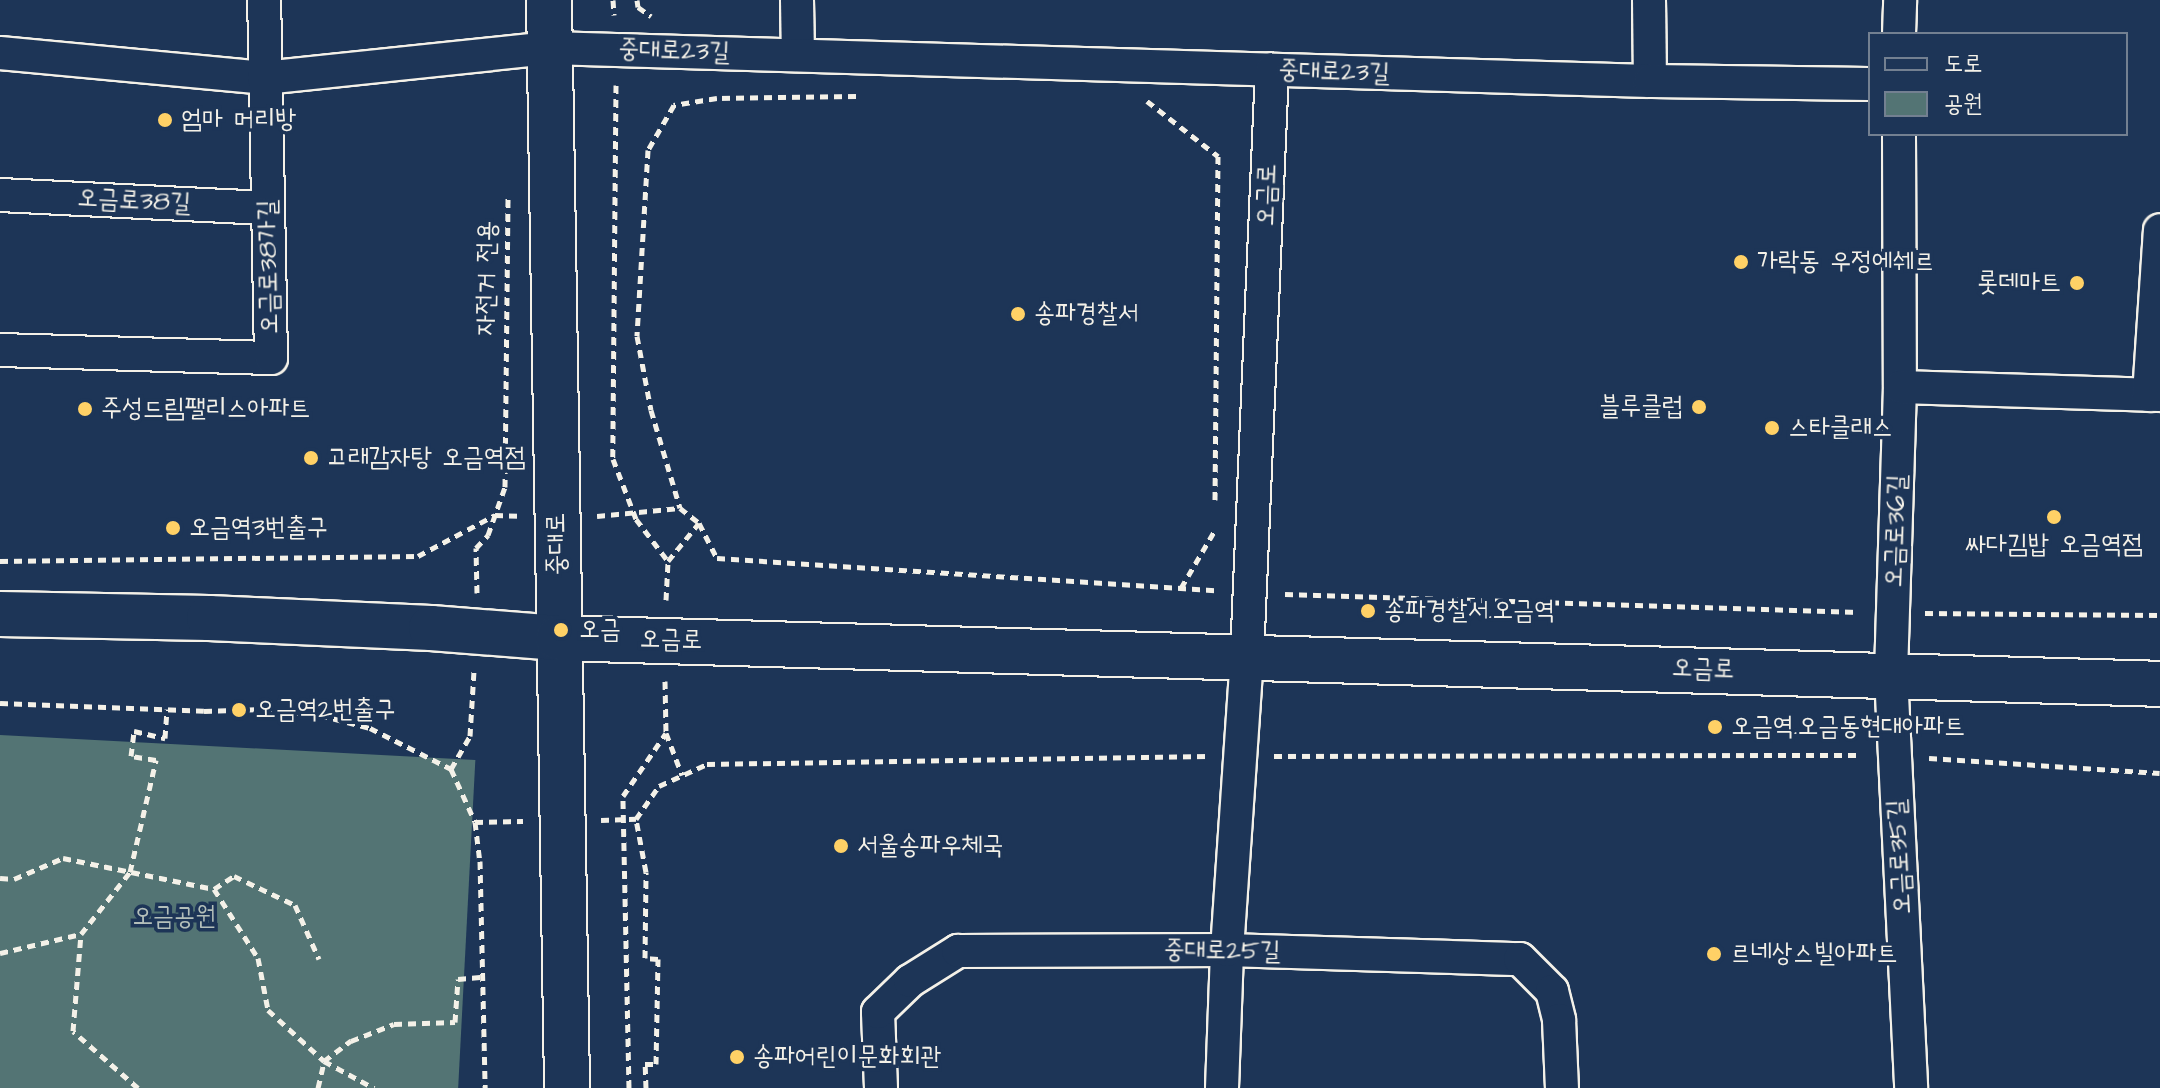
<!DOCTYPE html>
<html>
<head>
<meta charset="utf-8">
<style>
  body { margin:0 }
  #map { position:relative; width:2160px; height:1088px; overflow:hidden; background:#1d3557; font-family:"Architects Daughter","Poor Story",sans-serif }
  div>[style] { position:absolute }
  .green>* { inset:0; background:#537474; transform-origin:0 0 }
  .path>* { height:5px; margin-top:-2.5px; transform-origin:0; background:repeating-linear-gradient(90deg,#f4f1e8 0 8px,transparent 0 14px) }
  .roads { filter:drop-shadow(2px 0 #f4f1e8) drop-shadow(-2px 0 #f4f1e8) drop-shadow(0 2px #f4f1e8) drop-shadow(0 -2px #f4f1e8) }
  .street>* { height:32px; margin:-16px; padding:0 16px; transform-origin:16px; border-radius:16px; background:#1d3557 }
  .secondary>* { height:44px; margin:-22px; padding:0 22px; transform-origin:22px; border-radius:22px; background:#1d3557 }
  .dots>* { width:22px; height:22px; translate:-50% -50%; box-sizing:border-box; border:4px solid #1d3557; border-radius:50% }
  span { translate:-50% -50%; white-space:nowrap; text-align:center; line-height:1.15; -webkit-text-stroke:7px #1d3557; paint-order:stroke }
  .street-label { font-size:26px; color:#f4f1e8 }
  .poi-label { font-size:26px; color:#f4f1e8 }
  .left { translate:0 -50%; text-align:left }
  .right { translate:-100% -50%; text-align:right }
  .park-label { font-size:26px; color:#b4bfba }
  .legend { position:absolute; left:1868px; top:32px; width:260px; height:104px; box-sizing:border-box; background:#1d3557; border:2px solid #738091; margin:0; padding:10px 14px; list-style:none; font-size:24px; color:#f4f1e8 }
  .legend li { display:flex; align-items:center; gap:16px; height:40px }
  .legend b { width:40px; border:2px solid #738091 }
</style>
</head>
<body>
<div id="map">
  <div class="green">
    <i style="left:0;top:735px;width:476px;height:353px;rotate:3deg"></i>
  </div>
  <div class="path">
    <i style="left:613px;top:0;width:15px;rotate:86deg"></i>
    <i style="left:637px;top:0;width:7px;rotate:82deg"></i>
    <i style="left:638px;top:7px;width:16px;rotate:35deg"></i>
    <i style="left:616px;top:85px;width:374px;rotate:90.5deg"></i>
    <i style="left:613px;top:459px;width:64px;rotate:69deg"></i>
    <i style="left:636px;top:519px;width:53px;rotate:52.7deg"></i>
    <i style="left:856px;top:96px;width:139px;rotate:179.2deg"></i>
    <i style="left:717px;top:98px;width:44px;rotate:170.8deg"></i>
    <i style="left:674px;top:105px;width:52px;rotate:120deg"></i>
    <i style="left:648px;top:150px;width:186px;rotate:93.4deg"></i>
    <i style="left:637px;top:336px;width:75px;rotate:79.3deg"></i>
    <i style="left:651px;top:410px;width:102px;rotate:73.5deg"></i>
    <i style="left:680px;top:508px;width:24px;rotate:38deg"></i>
    <i style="left:699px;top:523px;width:39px;rotate:63deg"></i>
    <i style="left:717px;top:558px;width:499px;rotate:3.7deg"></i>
    <i style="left:1147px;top:101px;width:90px;rotate:37.8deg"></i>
    <i style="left:1218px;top:156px;width:344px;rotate:90.5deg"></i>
    <i style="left:597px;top:516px;width:83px;rotate:-5.5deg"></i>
    <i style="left:0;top:561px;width:418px;rotate:-0.7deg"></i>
    <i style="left:418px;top:556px;width:87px;rotate:-28deg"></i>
    <i style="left:495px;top:515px;width:24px;rotate:2deg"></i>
    <i style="left:1181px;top:588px;width:67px;rotate:-59.6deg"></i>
    <i style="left:477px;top:593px;width:45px;rotate:-91.3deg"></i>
    <i style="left:476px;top:548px;width:18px;rotate:-47deg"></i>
    <i style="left:488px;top:535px;width:51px;rotate:-70.5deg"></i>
    <i style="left:505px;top:487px;width:292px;rotate:-89.4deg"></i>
    <i style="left:1285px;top:594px;width:574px;rotate:1.8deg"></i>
    <i style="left:666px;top:600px;width:39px;rotate:-87deg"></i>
    <i style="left:668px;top:561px;width:49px;rotate:-50.8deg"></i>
    <i style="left:1925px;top:613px;width:235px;rotate:0.5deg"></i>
    <i style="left:665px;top:681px;width:52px;rotate:88.9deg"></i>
    <i style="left:666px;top:733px;width:45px;rotate:69.1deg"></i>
    <i style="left:0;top:703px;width:204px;rotate:2.2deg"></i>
    <i style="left:204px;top:711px;width:60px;rotate:-1.9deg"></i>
    <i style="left:264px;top:709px;width:56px;rotate:6.1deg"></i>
    <i style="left:320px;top:715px;width:52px;rotate:14.6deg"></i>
    <i style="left:370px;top:728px;width:91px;rotate:26.8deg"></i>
    <i style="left:451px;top:769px;width:58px;rotate:65.6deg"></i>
    <i style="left:475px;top:822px;width:39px;rotate:83deg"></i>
    <i style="left:480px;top:861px;width:227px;rotate:88.7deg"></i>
    <i style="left:1274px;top:756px;width:586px;rotate:-0.1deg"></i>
    <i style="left:1929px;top:758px;width:231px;rotate:3.7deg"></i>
    <i style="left:451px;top:769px;width:38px;rotate:-60deg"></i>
    <i style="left:470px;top:736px;width:65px;rotate:-86.5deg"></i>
    <i style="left:601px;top:820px;width:35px;rotate:-2deg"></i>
    <i style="left:475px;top:822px;width:48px;rotate:-1.2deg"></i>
    <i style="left:0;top:878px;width:14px;rotate:4deg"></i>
    <i style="left:14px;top:879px;width:53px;rotate:-23.2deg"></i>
    <i style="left:63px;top:858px;width:154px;rotate:11.6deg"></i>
    <i style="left:214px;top:889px;width:82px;rotate:57.5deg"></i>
    <i style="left:258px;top:958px;width:53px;rotate:79.1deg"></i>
    <i style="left:268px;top:1010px;width:76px;rotate:42.3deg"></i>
    <i style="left:324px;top:1061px;width:57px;rotate:28.4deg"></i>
    <i style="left:214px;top:889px;width:24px;rotate:-33deg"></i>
    <i style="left:234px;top:876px;width:68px;rotate:25.4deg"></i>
    <i style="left:295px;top:905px;width:59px;rotate:66deg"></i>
    <i style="left:0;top:953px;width:83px;rotate:-13.2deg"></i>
    <i style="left:138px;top:1088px;width:86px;rotate:-138.8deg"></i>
    <i style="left:73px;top:1031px;width:97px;rotate:-85.3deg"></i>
    <i style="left:81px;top:934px;width:79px;rotate:-51.7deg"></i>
    <i style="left:130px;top:872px;width:115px;rotate:-76.9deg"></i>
    <i style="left:156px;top:760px;width:25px;rotate:-171deg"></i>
    <i style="left:131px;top:756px;width:25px;rotate:-83deg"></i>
    <i style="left:134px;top:731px;width:32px;rotate:13deg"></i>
    <i style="left:165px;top:738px;width:29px;rotate:-86deg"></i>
    <i style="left:318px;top:1088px;width:28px;rotate:-77deg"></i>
    <i style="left:324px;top:1061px;width:34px;rotate:-37deg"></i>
    <i style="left:351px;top:1041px;width:46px;rotate:-21.6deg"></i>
    <i style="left:394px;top:1024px;width:61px;rotate:-1.9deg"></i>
    <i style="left:455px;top:1022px;width:43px;rotate:-86deg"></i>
    <i style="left:458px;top:979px;width:25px;rotate:-5deg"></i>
    <i style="left:629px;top:1088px;width:292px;rotate:-91.2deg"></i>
    <i style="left:623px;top:796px;width:76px;rotate:-55.7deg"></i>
    <i style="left:646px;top:1088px;width:24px;rotate:-92deg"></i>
    <i style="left:645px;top:1064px;width:11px"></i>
    <i style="left:656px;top:1064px;width:105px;rotate:-88.9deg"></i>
    <i style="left:658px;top:959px;width:13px;rotate:-176deg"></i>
    <i style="left:645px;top:958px;width:86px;rotate:-89.3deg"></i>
    <i style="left:646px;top:872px;width:54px;rotate:-100.7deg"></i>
    <i style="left:636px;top:819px;width:40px;rotate:-55.1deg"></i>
    <i style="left:659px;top:786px;width:53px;rotate:-24.6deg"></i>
    <i style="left:707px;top:764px;width:501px;rotate:-0.91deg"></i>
  </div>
  <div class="roads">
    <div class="street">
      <i style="left:797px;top:0;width:55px;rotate:89deg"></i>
      <i style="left:1649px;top:0;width:81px;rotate:89.3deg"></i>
      <i style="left:1899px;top:34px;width:34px;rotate:-88deg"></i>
      <i style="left:0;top:53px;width:265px;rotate:5.4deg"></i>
      <i style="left:264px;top:78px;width:288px;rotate:-6deg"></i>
      <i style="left:550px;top:48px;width:1100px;rotate:1.72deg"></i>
      <i style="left:1650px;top:81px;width:220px;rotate:0.8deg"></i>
      <i style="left:1899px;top:134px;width:253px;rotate:89.8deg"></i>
      <i style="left:1900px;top:387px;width:288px;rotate:91.8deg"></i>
      <i style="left:1891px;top:675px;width:413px;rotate:87.2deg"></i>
      <i style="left:0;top:195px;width:268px;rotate:2.8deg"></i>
      <i style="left:0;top:350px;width:271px;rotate:1.7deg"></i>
      <i style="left:271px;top:358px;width:358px;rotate:-91.1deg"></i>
      <i style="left:1900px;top:387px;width:260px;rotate:1.8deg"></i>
      <i style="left:2149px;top:395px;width:165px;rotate:-86.2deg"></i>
      <i style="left:881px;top:1088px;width:76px;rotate:-92.3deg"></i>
      <i style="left:878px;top:1012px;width:45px;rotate:-44.1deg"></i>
      <i style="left:910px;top:981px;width:57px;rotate:-32deg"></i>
      <i style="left:958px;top:951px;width:269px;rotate:-0.2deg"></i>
      <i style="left:1227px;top:950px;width:293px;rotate:1.8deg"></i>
      <i style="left:1520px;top:959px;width:45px;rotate:45deg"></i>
      <i style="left:1552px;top:991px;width:30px;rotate:76deg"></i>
      <i style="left:1559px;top:1020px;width:68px;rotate:87.5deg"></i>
      <i style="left:1222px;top:1088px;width:138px;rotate:-87.9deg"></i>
      <i style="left:1227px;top:950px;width:295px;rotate:-86.1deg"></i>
      <i style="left:1247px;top:656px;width:587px;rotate:-87.56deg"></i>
    </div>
    <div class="secondary">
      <i style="left:549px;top:0;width:1088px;rotate:89.05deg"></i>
      <i style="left:0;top:614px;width:209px;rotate:1.1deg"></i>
      <i style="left:209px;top:618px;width:222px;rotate:2.6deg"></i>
      <i style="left:431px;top:628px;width:127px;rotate:4.5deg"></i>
      <i style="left:558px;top:638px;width:1603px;rotate:1.64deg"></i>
    </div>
  </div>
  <div class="dots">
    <i style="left:165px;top:120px;background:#ffd166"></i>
    <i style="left:1741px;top:262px;background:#ffd166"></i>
    <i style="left:2077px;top:283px;background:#ffd166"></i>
    <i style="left:1018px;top:314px;background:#ffd166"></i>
    <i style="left:1699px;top:407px;background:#ffd166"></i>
    <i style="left:85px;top:409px;background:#ffd166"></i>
    <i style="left:1772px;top:428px;background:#ffd166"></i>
    <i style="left:311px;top:458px;background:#ffd166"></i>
    <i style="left:2054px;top:517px;background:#ffd166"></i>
    <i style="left:173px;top:528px;background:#ffd166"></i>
    <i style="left:1368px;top:611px;background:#ffd166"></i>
    <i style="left:561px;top:630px;background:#ffd166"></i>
    <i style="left:239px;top:710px;background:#ffd166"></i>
    <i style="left:1715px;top:727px;background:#ffd166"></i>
    <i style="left:841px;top:846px;background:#ffd166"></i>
    <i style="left:1714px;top:954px;background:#ffd166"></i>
    <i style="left:737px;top:1057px;background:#ffd166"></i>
  </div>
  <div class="street-label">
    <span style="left:674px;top:51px;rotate:2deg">중대로23길</span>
    <span style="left:1334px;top:72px;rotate:2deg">중대로23길</span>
    <span style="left:1267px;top:195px;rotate:-88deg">오금로</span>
    <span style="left:134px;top:201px;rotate:3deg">오금로38길</span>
    <span style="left:269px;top:267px;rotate:-91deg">오금로38가길</span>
    <span style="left:487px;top:278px;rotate:-89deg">자전거 전용</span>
    <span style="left:1896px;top:531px;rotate:-88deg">오금로36길</span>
    <span style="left:557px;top:544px;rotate:-91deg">중대로</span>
    <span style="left:671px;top:640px;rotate:1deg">오금로</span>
    <span style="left:1703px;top:669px;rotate:2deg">오금로</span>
    <span style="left:1900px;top:857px;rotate:-93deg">오금로35길</span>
    <span style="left:1222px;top:951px;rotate:1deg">중대로25길</span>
  </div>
  <div class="poi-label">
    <span class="left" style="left:181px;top:120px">엄마 머리방</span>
    <span class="left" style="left:1757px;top:262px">가락동 우정에쉐르</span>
    <span class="right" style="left:2061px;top:283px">롯데마트</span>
    <span class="left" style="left:1034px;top:314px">송파경찰서</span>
    <span class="right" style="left:1683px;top:407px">블루클럽</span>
    <span class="left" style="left:101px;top:409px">주성드림팰리스아파트</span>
    <span class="left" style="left:1788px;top:428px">스타클래스</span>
    <span class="left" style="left:327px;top:458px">고래감자탕 오금역점</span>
    <span class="left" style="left:189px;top:528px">오금역3번출구</span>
    <span style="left:2054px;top:545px">싸다김밥 오금역점</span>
    <span class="left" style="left:1384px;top:611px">송파경찰서.오금역</span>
    <span class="left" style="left:579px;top:630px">오금</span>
    <span class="left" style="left:255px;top:710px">오금역2번출구</span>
    <span class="left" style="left:1731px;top:727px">오금역.오금동현대아파트</span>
    <span class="left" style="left:857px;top:846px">서울송파우체국</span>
    <span class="left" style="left:1730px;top:954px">르네상스빌아파트</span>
    <span class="left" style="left:753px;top:1057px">송파어린이문화회관</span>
  </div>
  <div class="park-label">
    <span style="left:174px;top:917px">오금공원</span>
  </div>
  <ul class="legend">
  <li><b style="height:10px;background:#1d3557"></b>도로</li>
  <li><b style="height:22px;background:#537474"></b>공원</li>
  </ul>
</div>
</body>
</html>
